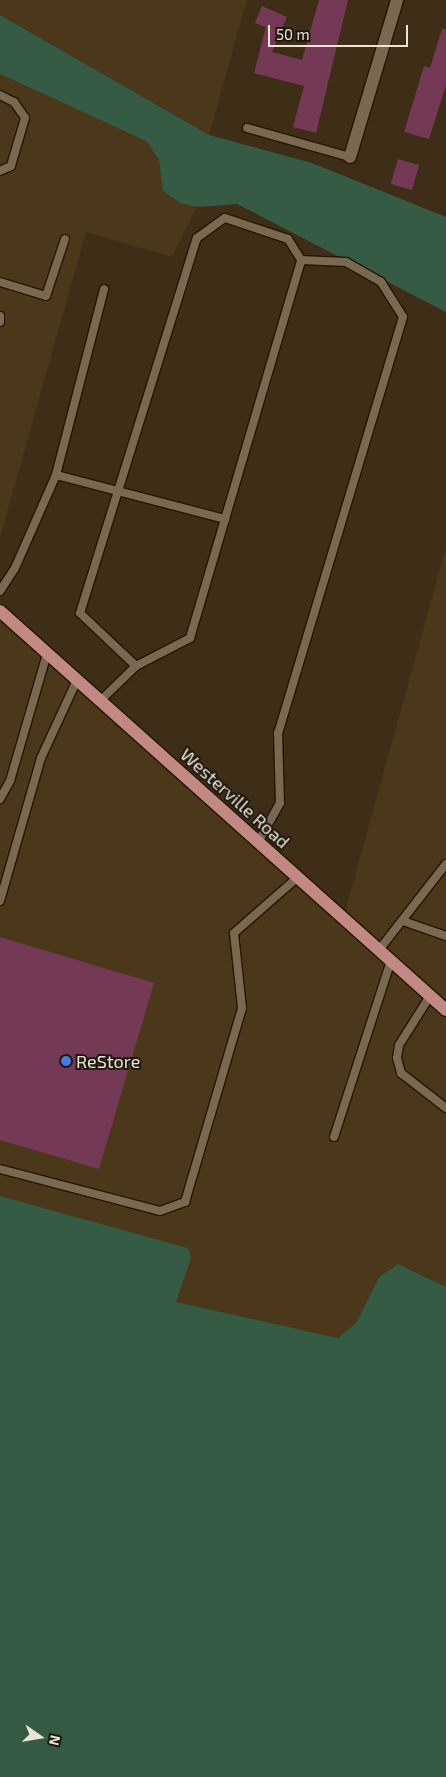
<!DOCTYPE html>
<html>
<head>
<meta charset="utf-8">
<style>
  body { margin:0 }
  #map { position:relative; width:446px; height:1777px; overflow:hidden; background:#3e2e17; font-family:"Exo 2",sans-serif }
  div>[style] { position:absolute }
  .built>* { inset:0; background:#4b3719 }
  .green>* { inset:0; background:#365b45 }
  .building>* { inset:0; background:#743a55; transform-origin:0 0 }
  .roads { filter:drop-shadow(1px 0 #251601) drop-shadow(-1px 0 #251601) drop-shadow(0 1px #251601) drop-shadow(0 -1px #251601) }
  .lane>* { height:8px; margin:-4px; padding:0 4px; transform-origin:4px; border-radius:4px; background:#7a6850 }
  .street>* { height:12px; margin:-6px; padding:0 6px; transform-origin:6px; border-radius:6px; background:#7a6850 }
  .primary>* { height:12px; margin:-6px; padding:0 6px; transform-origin:6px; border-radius:6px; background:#c28883 }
  .dots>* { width:14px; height:14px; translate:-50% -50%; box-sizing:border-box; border:2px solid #1f180e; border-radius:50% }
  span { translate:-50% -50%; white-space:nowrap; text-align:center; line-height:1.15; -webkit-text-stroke:4px #1f180e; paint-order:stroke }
  .street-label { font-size:18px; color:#eee4d6 }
  .poi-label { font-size:18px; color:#eee4d6 }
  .left { translate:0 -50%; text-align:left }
  .north { position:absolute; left:15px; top:1712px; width:50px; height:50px; -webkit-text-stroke:4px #1f180e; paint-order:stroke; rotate:103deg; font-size:14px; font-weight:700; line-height:20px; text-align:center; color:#eee4d6 }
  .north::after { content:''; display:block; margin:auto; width:18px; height:22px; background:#eee4d6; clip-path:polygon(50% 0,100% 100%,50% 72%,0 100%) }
  .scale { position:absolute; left:268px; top:25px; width:140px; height:22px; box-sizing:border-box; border:2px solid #eee4d6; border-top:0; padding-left:6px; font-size:15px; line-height:18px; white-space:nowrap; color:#eee4d6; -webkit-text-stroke:4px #1f180e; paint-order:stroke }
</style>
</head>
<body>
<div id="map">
  <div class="built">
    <i style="clip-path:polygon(0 0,247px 0,209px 135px,0 15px)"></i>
    <i style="clip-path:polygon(0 74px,146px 141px,159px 160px,163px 191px,180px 203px,197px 207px,172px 257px,86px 232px,0 538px)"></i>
    <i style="clip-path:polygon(446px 547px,446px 1287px,398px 1264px,379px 1277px,356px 1323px,339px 1338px,176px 1302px,191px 1258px,188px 1248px,0 1196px,0 612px,343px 919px)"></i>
  </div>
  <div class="green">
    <i style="clip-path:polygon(0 15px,209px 135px,312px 163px,446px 217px,446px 312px,237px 204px,197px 207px,180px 203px,163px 191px,159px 160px,146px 141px,0 74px)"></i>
    <i style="clip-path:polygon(0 1196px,188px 1248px,191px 1258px,176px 1302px,338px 1338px,356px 1323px,379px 1277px,398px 1264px,446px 1287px,446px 1777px,0 1777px)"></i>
  </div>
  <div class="building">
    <i style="clip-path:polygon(319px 0,348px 0,316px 133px,293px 127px,304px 86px,254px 73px,266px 27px,255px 23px,262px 6px,287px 17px,272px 52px,302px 60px)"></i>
    <i style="clip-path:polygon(442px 29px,446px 29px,446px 85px,429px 139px,404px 132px,424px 66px,430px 68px)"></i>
    <i style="left:398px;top:159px;width:22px;height:26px;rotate:16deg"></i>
    <i style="clip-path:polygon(0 937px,154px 983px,99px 1169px,0 1140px)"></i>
  </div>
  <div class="roads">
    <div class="lane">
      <i style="left:0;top:95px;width:16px;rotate:27deg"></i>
      <i style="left:14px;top:102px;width:19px;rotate:55deg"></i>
      <i style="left:25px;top:118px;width:50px;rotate:106.3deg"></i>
      <i style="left:11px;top:166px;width:12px;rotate:156deg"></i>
      <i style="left:247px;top:128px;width:107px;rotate:15.7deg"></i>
      <i style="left:0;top:282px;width:48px;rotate:16.9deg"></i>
      <i style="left:46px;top:296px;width:60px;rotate:-71.6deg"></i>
      <i style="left:0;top:316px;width:6px;rotate:90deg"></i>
      <i style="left:56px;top:475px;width:192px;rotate:-75.5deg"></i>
      <i style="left:0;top:591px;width:27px;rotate:-57deg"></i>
      <i style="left:15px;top:568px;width:102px;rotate:-66.2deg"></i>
      <i style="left:56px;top:475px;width:175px;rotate:14.6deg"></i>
      <i style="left:136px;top:666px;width:77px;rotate:-136.6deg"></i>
      <i style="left:80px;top:613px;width:393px;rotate:-72.7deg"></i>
      <i style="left:197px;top:238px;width:34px;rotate:-36deg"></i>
      <i style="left:225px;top:218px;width:66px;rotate:18.4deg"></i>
      <i style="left:288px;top:239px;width:25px;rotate:58deg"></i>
      <i style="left:100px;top:701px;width:50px;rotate:-44.2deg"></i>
      <i style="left:136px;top:666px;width:61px;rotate:-27.4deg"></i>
      <i style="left:190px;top:638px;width:394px;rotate:-73.6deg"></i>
      <i style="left:301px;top:260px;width:45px;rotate:2.5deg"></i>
      <i style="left:346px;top:262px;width:40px;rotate:29.7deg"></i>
      <i style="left:381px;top:282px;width:41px;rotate:57.8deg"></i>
      <i style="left:403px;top:317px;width:434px;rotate:106.7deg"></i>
      <i style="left:278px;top:733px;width:70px;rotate:88.4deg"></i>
      <i style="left:280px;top:803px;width:45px;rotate:119.4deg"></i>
      <i style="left:0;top:799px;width:21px;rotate:-61deg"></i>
      <i style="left:10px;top:781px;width:132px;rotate:-73.8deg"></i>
      <i style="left:0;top:901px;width:149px;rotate:-74deg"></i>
      <i style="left:41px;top:758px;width:86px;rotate:-65.2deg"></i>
      <i style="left:403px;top:921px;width:46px;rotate:19.2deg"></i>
      <i style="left:379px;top:950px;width:109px;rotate:-52.1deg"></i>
      <i style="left:430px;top:996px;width:58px;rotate:122.3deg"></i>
      <i style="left:399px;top:1045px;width:13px;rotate:99deg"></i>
      <i style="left:397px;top:1058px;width:16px;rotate:75deg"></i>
      <i style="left:401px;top:1073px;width:57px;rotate:37.9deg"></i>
      <i style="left:334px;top:1137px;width:185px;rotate:-72.1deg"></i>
      <i style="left:0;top:1169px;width:165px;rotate:14.7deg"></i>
      <i style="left:160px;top:1211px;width:27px;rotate:-20deg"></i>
      <i style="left:185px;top:1202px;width:202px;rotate:-73.6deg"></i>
      <i style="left:242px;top:1008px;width:75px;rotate:-96.1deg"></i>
      <i style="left:234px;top:933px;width:85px;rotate:-41.2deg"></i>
    </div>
    <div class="street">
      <i style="left:350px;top:157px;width:164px;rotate:-73.3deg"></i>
    </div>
    <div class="primary">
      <i style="left:0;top:611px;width:598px;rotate:41.82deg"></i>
    </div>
  </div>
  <div class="dots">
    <i style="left:66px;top:1061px;background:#3f7fe0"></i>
  </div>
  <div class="street-label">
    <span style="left:235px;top:798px;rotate:42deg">Westerville Road</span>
  </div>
  <div class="poi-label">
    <span class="left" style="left:76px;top:1061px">ReStore</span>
  </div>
  <div class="north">N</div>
  <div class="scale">50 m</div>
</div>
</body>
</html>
